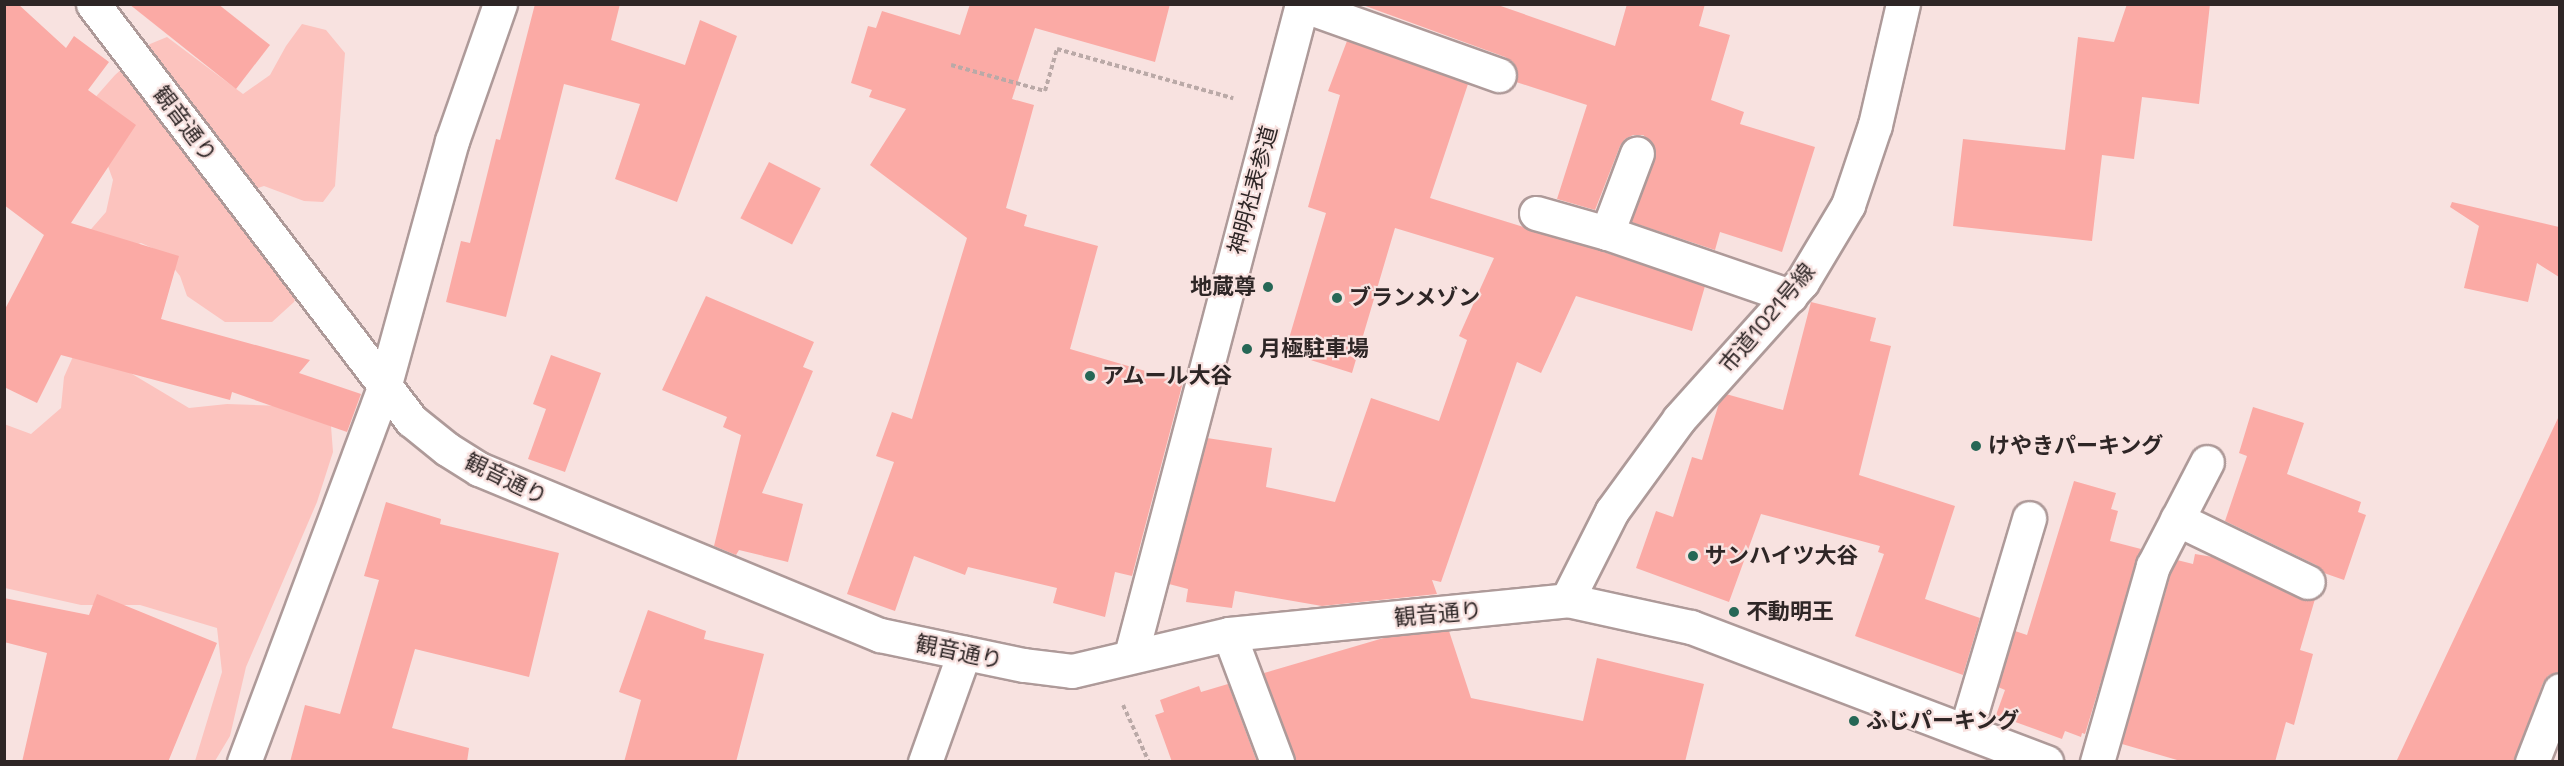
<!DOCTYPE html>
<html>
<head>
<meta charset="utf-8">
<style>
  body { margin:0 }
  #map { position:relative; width:2564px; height:766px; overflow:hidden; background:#f8e2e0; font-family:"Space Grotesk","Noto Sans JP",sans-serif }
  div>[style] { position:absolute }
  .green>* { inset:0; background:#fcc3be }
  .building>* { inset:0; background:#fbaaa5; transform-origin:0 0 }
  .path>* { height:4px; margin-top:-2px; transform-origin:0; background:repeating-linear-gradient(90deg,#baa9a7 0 4.5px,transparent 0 7.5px) }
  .roads { filter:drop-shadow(2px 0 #ae9a99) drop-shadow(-2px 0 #ae9a99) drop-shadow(0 2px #ae9a99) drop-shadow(0 -2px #ae9a99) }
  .minor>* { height:33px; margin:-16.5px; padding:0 16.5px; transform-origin:16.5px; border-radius:16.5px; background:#fff }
  .major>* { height:33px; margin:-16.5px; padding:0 16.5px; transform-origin:16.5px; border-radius:16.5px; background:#fff }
  .dots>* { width:16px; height:16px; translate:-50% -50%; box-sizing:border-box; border:3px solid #f8e2e0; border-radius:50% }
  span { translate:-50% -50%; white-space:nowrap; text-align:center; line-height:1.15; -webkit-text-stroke:4.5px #f8e2e0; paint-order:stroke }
  .street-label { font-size:22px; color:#2e2626 }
  .poi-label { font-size:22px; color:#2e2626; font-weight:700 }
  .right { translate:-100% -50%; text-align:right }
  .left { translate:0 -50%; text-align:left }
  .frame { position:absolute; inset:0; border:6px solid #2e2626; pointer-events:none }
</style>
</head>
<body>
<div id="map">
  <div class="green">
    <i style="clip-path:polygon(302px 24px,326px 30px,345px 53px,335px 186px,323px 202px,304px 201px,264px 186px,234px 196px,301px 284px,294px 302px,272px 322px,225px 322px,187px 296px,180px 276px,161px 252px,141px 243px,121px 250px,79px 243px,106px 212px,113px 180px,105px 158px,92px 101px,115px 75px,150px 44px,167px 37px,243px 94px,270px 75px,286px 46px)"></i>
    <i style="clip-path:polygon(75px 352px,117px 365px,189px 408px,227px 404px,283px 406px,331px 426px,333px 452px,317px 502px,246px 667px,230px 736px,215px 761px,195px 761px,222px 672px,217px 628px,140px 605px,81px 605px,5px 588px,4px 424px,31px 434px,61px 408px,64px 377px)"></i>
  </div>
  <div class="building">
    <i style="clip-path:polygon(4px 4px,18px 4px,66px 48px,74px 36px,109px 62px,88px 90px,136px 125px,71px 223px,179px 256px,161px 319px,310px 360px,299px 373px,361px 394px,347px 432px,232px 392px,230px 400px,61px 355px,37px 403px,4px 387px,4px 311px,44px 235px,4px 205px)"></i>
    <i style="clip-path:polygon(129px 4px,218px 4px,270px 45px,236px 89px)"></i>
    <i style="clip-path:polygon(535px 4px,620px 4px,611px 40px,685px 65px,700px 20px,737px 36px,677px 202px,615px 179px,640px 104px,564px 84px,506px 317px,446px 302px,461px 241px,470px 243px,496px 139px,500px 140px)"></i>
    <i style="clip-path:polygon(970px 4px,1170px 4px,1155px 62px,1035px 28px,1012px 99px,1034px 105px,1006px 208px,1027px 215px,1024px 226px,1098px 246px,1070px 349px,1183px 382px,1132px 576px,1115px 572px,1105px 617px,1053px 603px,1057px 588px,968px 567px,965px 575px,914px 556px,895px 611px,847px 594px,894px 462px,876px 456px,892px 412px,912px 419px,967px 238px,870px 165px,906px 109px,869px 97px,872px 90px,851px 83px,868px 26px,876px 28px,882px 11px,960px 35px)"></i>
    <i style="clip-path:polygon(1360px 4px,1495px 4px,1615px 46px,1627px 4px,1705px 4px,1699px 26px,1730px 35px,1711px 100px,1744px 112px,1740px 124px,1815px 147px,1782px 252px,1720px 232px,1715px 250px,1631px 222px,1655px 159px,1656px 151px,1652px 142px,1643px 135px,1633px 135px,1625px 139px,1620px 146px,1595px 210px,1557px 199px,1587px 105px,1516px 82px,1517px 71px,1513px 62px,1505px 57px)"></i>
    <i style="clip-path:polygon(2127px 4px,2210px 4px,2199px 104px,2142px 97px,2134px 159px,2102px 155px,2092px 241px,1953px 226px,1963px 139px,2065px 150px,2078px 37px,2114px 42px)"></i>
    <i style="clip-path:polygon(1347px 41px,1468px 84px,1430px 198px,1601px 251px,1705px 286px,1692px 331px,1576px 296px,1541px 373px,1517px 362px,1441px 582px,1432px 580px,1437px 594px,1322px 606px,1235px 591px,1232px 608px,1186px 602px,1188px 589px,1169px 584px,1207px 438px,1272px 448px,1266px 487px,1335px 502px,1371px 398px,1439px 421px,1467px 340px,1459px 336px,1494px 258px,1395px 228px,1352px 373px,1285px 352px,1326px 213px,1308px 207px,1340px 95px,1328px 91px)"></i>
    <i style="left:769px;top:162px;width:58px;height:63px;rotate:27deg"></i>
    <i style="clip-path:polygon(2452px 202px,2559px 227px,2559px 277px,2537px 263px,2528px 302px,2464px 288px,2479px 226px,2450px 207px)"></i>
    <i style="clip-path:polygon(706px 296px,814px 342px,803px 367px,813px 371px,762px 493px,803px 504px,788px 562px,739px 550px,736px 555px,714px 546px,741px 435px,723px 427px,727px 417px,662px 390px)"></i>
    <i style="clip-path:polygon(1811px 302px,1876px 318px,1870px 341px,1891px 346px,1859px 475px,1955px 506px,1925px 599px,1980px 618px,1963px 675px,1855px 636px,1884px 554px,1878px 552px,1880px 546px,1761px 514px,1729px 602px,1636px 568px,1656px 511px,1673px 517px,1692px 457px,1702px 460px,1719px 403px,1726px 394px,1783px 410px)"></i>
    <i style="clip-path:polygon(551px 355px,601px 373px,565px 472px,528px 459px,546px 409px,533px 404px)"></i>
    <i style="clip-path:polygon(2253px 407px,2304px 423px,2287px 474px,2361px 502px,2358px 512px,2366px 515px,2344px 580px,2324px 573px,2316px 565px,2225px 521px,2247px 456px,2239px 453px)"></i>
    <i style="clip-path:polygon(2559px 416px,2559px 672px,2549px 675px,2543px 683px,2514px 762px,2396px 762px)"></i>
    <i style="clip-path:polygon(2074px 481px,2116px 493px,2111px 509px,2118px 511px,2110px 541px,2141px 549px,2085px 734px,2082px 733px,2081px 737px,2065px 731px,2062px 739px,1996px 715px,2005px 690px,1998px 687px,2015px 631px,2027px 635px)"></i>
    <i style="clip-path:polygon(386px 502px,441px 519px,440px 524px,559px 553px,529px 677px,415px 649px,392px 728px,469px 748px,467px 762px,290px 762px,305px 705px,340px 714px,379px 580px,364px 576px)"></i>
    <i style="clip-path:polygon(2195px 554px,2213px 557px,2300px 599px,2315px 599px,2300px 650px,2313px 654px,2294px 725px,2286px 722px,2275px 762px,2184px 762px,2122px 744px,2171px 573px,2177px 560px,2193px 564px)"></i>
    <i style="clip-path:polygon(97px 594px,217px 643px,168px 762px,22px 762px,47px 653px,4px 642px,4px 598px,89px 615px)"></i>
    <i style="clip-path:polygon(648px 610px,706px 631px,704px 639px,764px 654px,736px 762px,624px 762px,641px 700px,619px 692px)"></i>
    <i style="clip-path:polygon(1449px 631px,1471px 698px,1583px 721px,1597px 658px,1704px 684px,1685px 762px,1295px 762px,1264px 673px,1387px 637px)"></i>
    <i style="clip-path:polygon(1228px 684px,1257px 762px,1172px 762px,1155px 715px,1164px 712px,1160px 700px,1199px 686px,1201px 692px)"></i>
  </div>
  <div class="path">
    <i style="left:951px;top:65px;width:98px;rotate:15.5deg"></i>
    <i style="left:1045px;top:91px;width:44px;rotate:-74.1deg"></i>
    <i style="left:1057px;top:49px;width:183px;rotate:15.6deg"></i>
    <i style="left:1123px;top:705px;width:63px;rotate:65.5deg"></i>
  </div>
  <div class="roads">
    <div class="minor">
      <i style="left:1302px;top:5px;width:209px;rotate:19.6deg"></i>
      <i style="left:1536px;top:213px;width:74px;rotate:15.7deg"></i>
      <i style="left:1607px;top:233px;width:194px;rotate:19deg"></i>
      <i style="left:1607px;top:233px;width:85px;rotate:-69.4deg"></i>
      <i style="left:2177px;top:519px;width:145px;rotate:25.7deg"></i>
      <i style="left:1567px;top:600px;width:100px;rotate:-63.2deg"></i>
      <i style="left:1612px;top:511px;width:114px;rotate:-53.9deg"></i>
      <i style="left:1679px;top:419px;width:184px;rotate:-48.1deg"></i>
      <i style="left:1802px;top:282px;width:90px;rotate:-59.1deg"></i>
      <i style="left:1848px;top:205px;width:84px;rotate:-71.4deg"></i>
      <i style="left:1875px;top:125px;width:124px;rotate:-77deg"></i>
      <i style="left:1229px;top:634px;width:137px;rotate:69.4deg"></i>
      <i style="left:1131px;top:655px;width:673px;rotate:-75.28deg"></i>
      <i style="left:1966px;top:730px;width:221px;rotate:-73.4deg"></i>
      <i style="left:244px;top:762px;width:403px;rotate:-69.5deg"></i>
      <i style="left:385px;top:384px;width:252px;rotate:-74.6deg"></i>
      <i style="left:452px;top:141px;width:145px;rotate:-70.7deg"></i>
      <i style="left:925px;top:762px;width:116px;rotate:-70.3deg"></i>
      <i style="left:2097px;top:762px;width:204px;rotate:-74.1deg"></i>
      <i style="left:2153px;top:566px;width:117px;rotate:-62.6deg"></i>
      <i style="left:2532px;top:762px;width:77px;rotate:-68.7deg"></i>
    </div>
    <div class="major">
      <i style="left:93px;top:4px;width:524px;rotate:52.6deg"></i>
      <i style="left:411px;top:420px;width:46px;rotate:38.9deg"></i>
      <i style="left:447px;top:449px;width:38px;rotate:32deg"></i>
      <i style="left:479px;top:469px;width:434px;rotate:22.5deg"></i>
      <i style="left:880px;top:635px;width:147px;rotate:11.8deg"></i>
      <i style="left:1024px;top:665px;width:48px;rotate:7.1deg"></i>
      <i style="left:1072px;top:671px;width:161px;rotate:-13.3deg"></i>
      <i style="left:1229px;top:634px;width:340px;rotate:-5.7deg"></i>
      <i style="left:1567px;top:600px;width:127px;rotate:12.3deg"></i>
      <i style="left:1691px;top:627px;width:380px;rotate:20.8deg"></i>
    </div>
  </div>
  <div class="dots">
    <i style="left:1268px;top:287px;background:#266756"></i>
    <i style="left:1337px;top:298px;background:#266756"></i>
    <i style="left:1247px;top:349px;background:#266756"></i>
    <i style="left:1090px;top:376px;background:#266756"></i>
    <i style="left:1976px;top:446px;background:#266756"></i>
    <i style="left:1693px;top:556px;background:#266756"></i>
    <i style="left:1734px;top:612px;background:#266756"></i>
    <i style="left:1854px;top:721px;background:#266756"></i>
  </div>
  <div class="street-label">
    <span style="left:185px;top:124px;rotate:53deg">観音通り</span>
    <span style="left:1253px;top:190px;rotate:-75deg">神明社表参道</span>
    <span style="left:1767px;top:318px;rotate:-50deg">市道1021号線</span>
    <span style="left:506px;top:479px;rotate:26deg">観音通り</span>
    <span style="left:1438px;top:614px;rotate:-5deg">観音通り</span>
    <span style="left:959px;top:652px;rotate:12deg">観音通り</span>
  </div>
  <div class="poi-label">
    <span class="right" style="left:1256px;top:287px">地蔵尊</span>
    <span class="left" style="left:1349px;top:298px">ブランメゾン</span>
    <span class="left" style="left:1259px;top:349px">月極駐車場</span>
    <span class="left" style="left:1102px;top:376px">アムール大谷</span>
    <span class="left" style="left:1988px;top:446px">けやきパーキング</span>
    <span class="left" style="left:1705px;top:556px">サンハイツ大谷</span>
    <span class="left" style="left:1746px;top:612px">不動明王</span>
    <span class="left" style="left:1866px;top:721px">ふじパーキング</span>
  </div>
  <div class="frame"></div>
</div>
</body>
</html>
